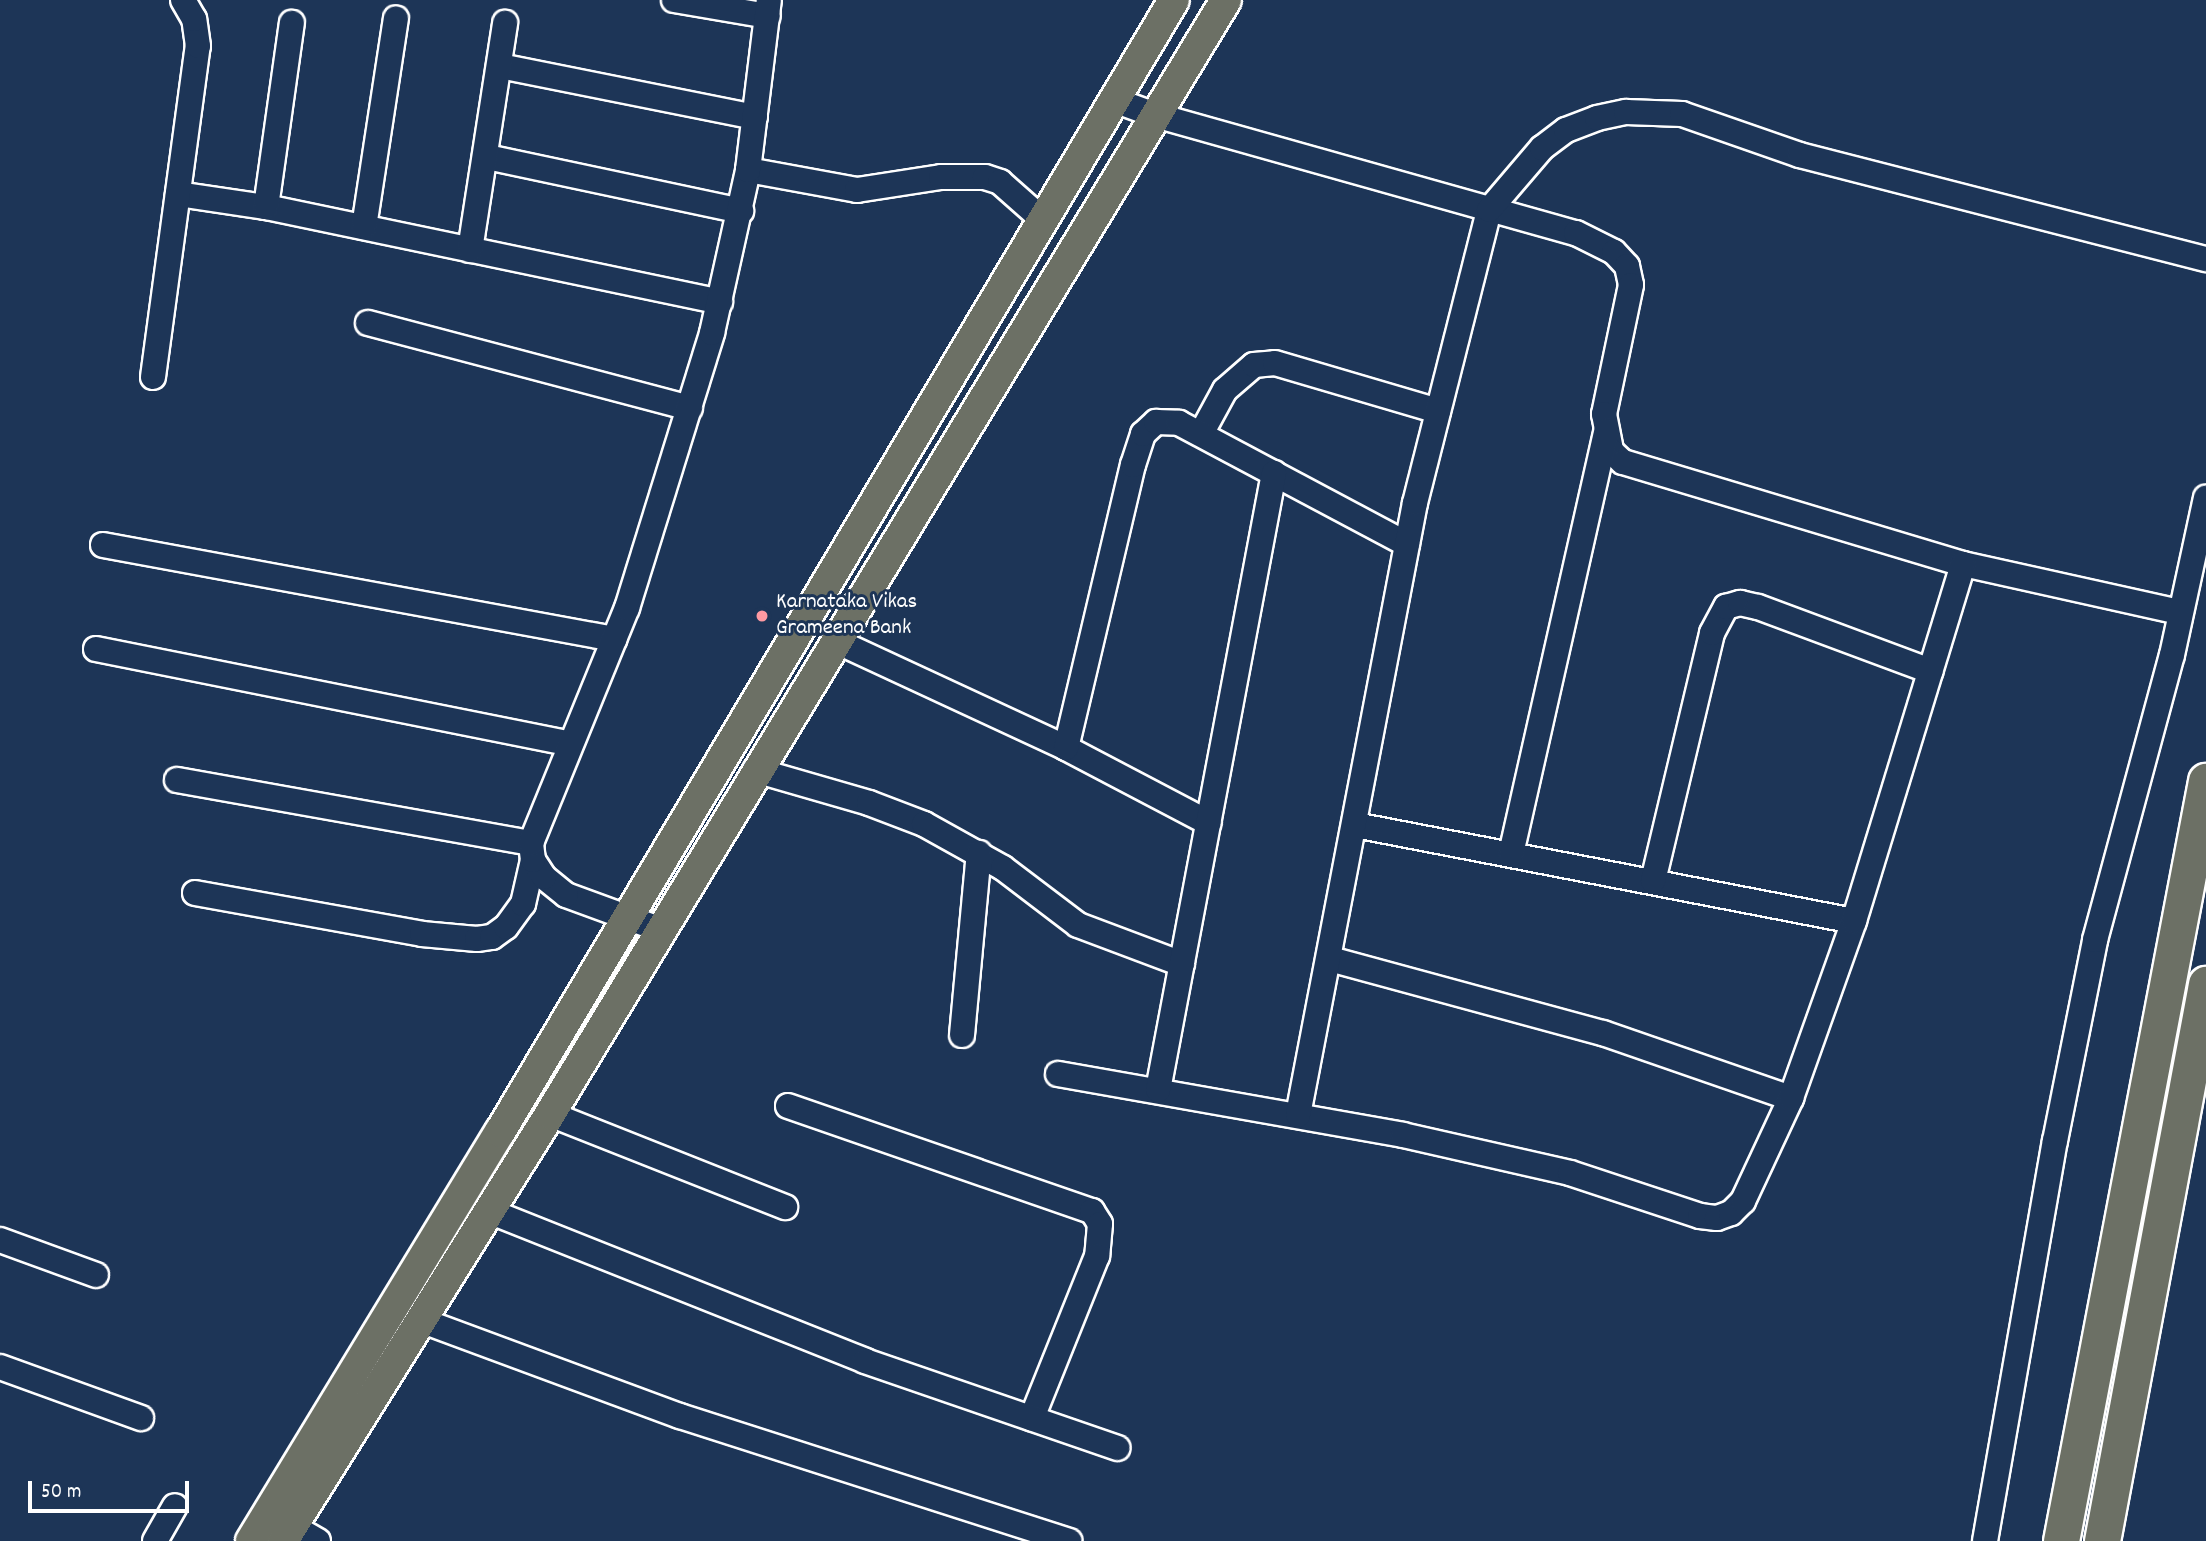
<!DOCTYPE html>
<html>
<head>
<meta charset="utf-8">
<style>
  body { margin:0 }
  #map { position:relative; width:2206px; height:1541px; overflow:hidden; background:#1d3557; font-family:Dekko,sans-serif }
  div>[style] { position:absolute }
  .roads { filter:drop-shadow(2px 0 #fff) drop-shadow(-2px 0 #fff) drop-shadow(0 2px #fff) drop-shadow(0 -2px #fff) }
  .minor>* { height:24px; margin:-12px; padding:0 12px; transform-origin:12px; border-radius:12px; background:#1d3557 }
  .major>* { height:30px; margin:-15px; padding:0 15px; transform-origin:15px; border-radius:15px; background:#6c7065 }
  .highway>* { height:35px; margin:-17.5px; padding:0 17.5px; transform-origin:17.5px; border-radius:17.5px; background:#6c7065 }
  .dots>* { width:19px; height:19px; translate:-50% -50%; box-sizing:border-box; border:4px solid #1d3557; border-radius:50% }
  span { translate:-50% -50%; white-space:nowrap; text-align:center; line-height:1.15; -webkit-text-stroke:6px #1d3557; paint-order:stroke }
  .poi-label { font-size:23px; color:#fff }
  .left { translate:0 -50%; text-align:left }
  .scale { position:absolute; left:28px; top:1481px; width:161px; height:32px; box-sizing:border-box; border:4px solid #fff; border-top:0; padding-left:9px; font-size:21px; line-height:24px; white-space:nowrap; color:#fff; -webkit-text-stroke:5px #1d3557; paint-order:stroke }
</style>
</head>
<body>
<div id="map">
  <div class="roads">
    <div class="minor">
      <i style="left:674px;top:0;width:95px;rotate:9.7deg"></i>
      <i style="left:500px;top:66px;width:260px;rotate:11.3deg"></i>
      <i style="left:1114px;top:100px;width:44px;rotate:20.1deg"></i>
      <i style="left:1155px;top:115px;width:437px;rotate:15.7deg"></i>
      <i style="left:1576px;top:233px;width:42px;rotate:26.6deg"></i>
      <i style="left:1614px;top:252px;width:19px;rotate:47deg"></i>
      <i style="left:1627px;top:266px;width:19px;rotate:78deg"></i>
      <i style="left:1631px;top:285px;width:132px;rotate:101.8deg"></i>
      <i style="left:1604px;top:414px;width:38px;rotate:79deg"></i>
      <i style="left:1611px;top:451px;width:16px;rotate:43deg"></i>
      <i style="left:1623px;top:462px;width:355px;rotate:16.7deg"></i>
      <i style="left:1963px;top:564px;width:221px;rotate:12.5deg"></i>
      <i style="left:487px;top:157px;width:260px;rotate:12deg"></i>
      <i style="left:748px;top:170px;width:111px;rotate:10.4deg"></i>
      <i style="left:857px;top:190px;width:85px;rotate:-8.8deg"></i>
      <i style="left:941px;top:177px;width:44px"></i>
      <i style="left:985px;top:177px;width:16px;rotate:18deg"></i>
      <i style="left:1000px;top:182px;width:57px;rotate:41.5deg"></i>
      <i style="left:178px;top:194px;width:89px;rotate:8.4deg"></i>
      <i style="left:266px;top:207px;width:464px;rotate:11.8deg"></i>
      <i style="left:266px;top:207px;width:186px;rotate:-82deg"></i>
      <i style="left:364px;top:227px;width:211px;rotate:-81.3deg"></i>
      <i style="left:470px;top:250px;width:230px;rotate:-81.2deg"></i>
      <i style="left:368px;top:323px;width:333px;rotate:14.8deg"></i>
      <i style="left:153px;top:377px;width:334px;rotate:-82.3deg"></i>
      <i style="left:198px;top:46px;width:27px;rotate:-98deg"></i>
      <i style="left:194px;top:19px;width:22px;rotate:-120deg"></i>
      <i style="left:1201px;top:434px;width:50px;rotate:-61.4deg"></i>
      <i style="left:1225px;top:390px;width:38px;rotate:-41deg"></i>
      <i style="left:1254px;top:365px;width:21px;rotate:-5deg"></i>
      <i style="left:1275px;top:363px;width:170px;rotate:16.4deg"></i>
      <i style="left:103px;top:545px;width:520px;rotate:10.42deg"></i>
      <i style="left:838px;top:642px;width:251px;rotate:24.9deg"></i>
      <i style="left:1066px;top:748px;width:161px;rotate:27.7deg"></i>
      <i style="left:96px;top:649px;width:484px;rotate:11.3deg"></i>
      <i style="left:1066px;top:748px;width:291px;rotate:-76.7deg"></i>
      <i style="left:1133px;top:465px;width:33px;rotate:-72deg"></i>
      <i style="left:1143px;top:434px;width:18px;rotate:-43deg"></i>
      <i style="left:1156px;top:422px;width:23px;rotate:2deg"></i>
      <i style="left:1179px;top:423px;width:258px;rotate:28deg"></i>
      <i style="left:755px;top:770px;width:119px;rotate:16.1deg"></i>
      <i style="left:869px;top:803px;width:59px;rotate:20.9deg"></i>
      <i style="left:924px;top:824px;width:90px;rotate:29.1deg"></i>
      <i style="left:1003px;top:868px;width:94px;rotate:37.2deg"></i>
      <i style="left:1078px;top:925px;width:111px;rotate:20.6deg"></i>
      <i style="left:177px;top:780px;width:360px;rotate:10.1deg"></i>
      <i style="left:1355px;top:825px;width:508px;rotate:10.89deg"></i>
      <i style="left:1511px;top:854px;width:434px;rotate:-77.3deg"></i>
      <i style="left:1653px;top:881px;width:255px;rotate:-76.6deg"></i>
      <i style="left:1712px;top:633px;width:30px;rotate:-62deg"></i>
      <i style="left:1726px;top:607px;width:15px;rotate:-16deg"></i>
      <i style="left:1740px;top:603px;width:18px;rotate:13deg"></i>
      <i style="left:1758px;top:607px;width:184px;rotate:20.4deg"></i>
      <i style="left:195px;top:893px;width:231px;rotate:10.2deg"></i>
      <i style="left:422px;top:934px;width:55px;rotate:5.2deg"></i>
      <i style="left:477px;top:939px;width:15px;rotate:-8deg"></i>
      <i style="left:492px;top:937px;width:17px;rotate:-36deg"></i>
      <i style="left:506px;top:927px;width:29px;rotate:-54deg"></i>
      <i style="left:523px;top:904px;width:45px;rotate:-77.2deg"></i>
      <i style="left:659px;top:929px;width:99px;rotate:-159.9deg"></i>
      <i style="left:566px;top:895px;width:28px;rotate:-141deg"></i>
      <i style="left:544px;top:877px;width:20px;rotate:-123deg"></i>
      <i style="left:533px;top:860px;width:17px;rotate:-97deg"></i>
      <i style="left:531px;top:843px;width:254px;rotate:-67.8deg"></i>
      <i style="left:627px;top:608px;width:288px;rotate:-72.8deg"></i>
      <i style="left:712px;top:333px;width:167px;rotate:-77.5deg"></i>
      <i style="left:748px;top:170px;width:171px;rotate:-83deg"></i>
      <i style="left:1330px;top:959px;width:283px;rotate:15.2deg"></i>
      <i style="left:1603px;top:1033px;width:199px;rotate:19.1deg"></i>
      <i style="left:962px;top:1035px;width:183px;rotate:-84.7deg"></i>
      <i style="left:1058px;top:1074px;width:350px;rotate:10deg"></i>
      <i style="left:1403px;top:1135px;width:171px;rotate:12.8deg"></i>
      <i style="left:1570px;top:1173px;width:137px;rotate:18.3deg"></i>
      <i style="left:1700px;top:1216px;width:17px;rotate:7deg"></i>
      <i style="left:1717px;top:1218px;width:15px;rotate:-20deg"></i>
      <i style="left:1731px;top:1213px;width:17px;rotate:-45deg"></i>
      <i style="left:1743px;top:1201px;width:114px;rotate:-65deg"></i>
      <i style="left:1791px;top:1098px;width:188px;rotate:-70.4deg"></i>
      <i style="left:1854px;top:921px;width:373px;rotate:-73deg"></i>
      <i style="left:1158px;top:1090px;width:628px;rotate:-79.35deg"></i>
      <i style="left:788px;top:1106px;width:322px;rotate:19.1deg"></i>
      <i style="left:1092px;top:1211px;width:15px;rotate:58deg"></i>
      <i style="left:1100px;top:1224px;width:32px;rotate:95deg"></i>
      <i style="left:1097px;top:1256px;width:175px;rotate:111.9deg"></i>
      <i style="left:550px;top:1114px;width:253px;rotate:21.6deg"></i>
      <i style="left:1298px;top:1115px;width:623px;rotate:-79.18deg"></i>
      <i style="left:1415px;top:503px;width:302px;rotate:-75.8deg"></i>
      <i style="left:1489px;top:210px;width:82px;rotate:-49.5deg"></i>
      <i style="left:1542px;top:148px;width:30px;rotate:-37deg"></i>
      <i style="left:1566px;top:130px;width:33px;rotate:-21deg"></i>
      <i style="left:1597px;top:118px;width:30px;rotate:-12deg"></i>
      <i style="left:1626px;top:112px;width:56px;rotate:2deg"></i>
      <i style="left:1682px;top:114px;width:125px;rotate:19.2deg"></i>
      <i style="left:1800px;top:155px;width:419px;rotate:14.4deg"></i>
      <i style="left:489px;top:1211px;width:405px;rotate:21.7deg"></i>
      <i style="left:865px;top:1361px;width:267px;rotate:19deg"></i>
      <i style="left:0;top:1240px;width:102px;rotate:20deg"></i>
      <i style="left:420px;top:1320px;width:277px;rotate:20.3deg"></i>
      <i style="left:680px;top:1416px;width:409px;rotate:17.8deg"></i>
      <i style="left:0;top:1367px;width:150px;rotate:19.9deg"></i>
      <i style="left:292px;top:1526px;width:30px;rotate:30deg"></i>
      <i style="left:155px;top:1541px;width:40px;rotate:-60.3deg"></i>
      <i style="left:1985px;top:1541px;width:406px;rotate:-80.1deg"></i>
      <i style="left:2055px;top:1141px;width:205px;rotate:-78.7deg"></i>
      <i style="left:2095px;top:940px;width:295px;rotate:-74.9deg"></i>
      <i style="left:2172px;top:655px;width:161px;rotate:-77.8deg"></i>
    </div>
    <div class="major">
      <i style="left:251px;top:1541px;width:479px;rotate:-58.7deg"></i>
      <i style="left:500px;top:1132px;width:1317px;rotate:-59.23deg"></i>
      <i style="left:283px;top:1541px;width:504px;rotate:-57.98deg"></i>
      <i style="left:550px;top:1114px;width:1303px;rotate:-58.75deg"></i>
    </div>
    <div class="highway">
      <i style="left:2061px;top:1541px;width:774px;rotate:-79.2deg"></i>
      <i style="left:2102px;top:1541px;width:567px;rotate:-79.42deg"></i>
    </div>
  </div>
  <div class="dots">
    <i style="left:762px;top:616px;background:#ff9aa2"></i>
  </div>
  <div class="poi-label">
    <span class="left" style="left:776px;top:616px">Karnataka Vikas<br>Grameena Bank</span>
  </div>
  <div class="scale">50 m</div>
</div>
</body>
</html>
